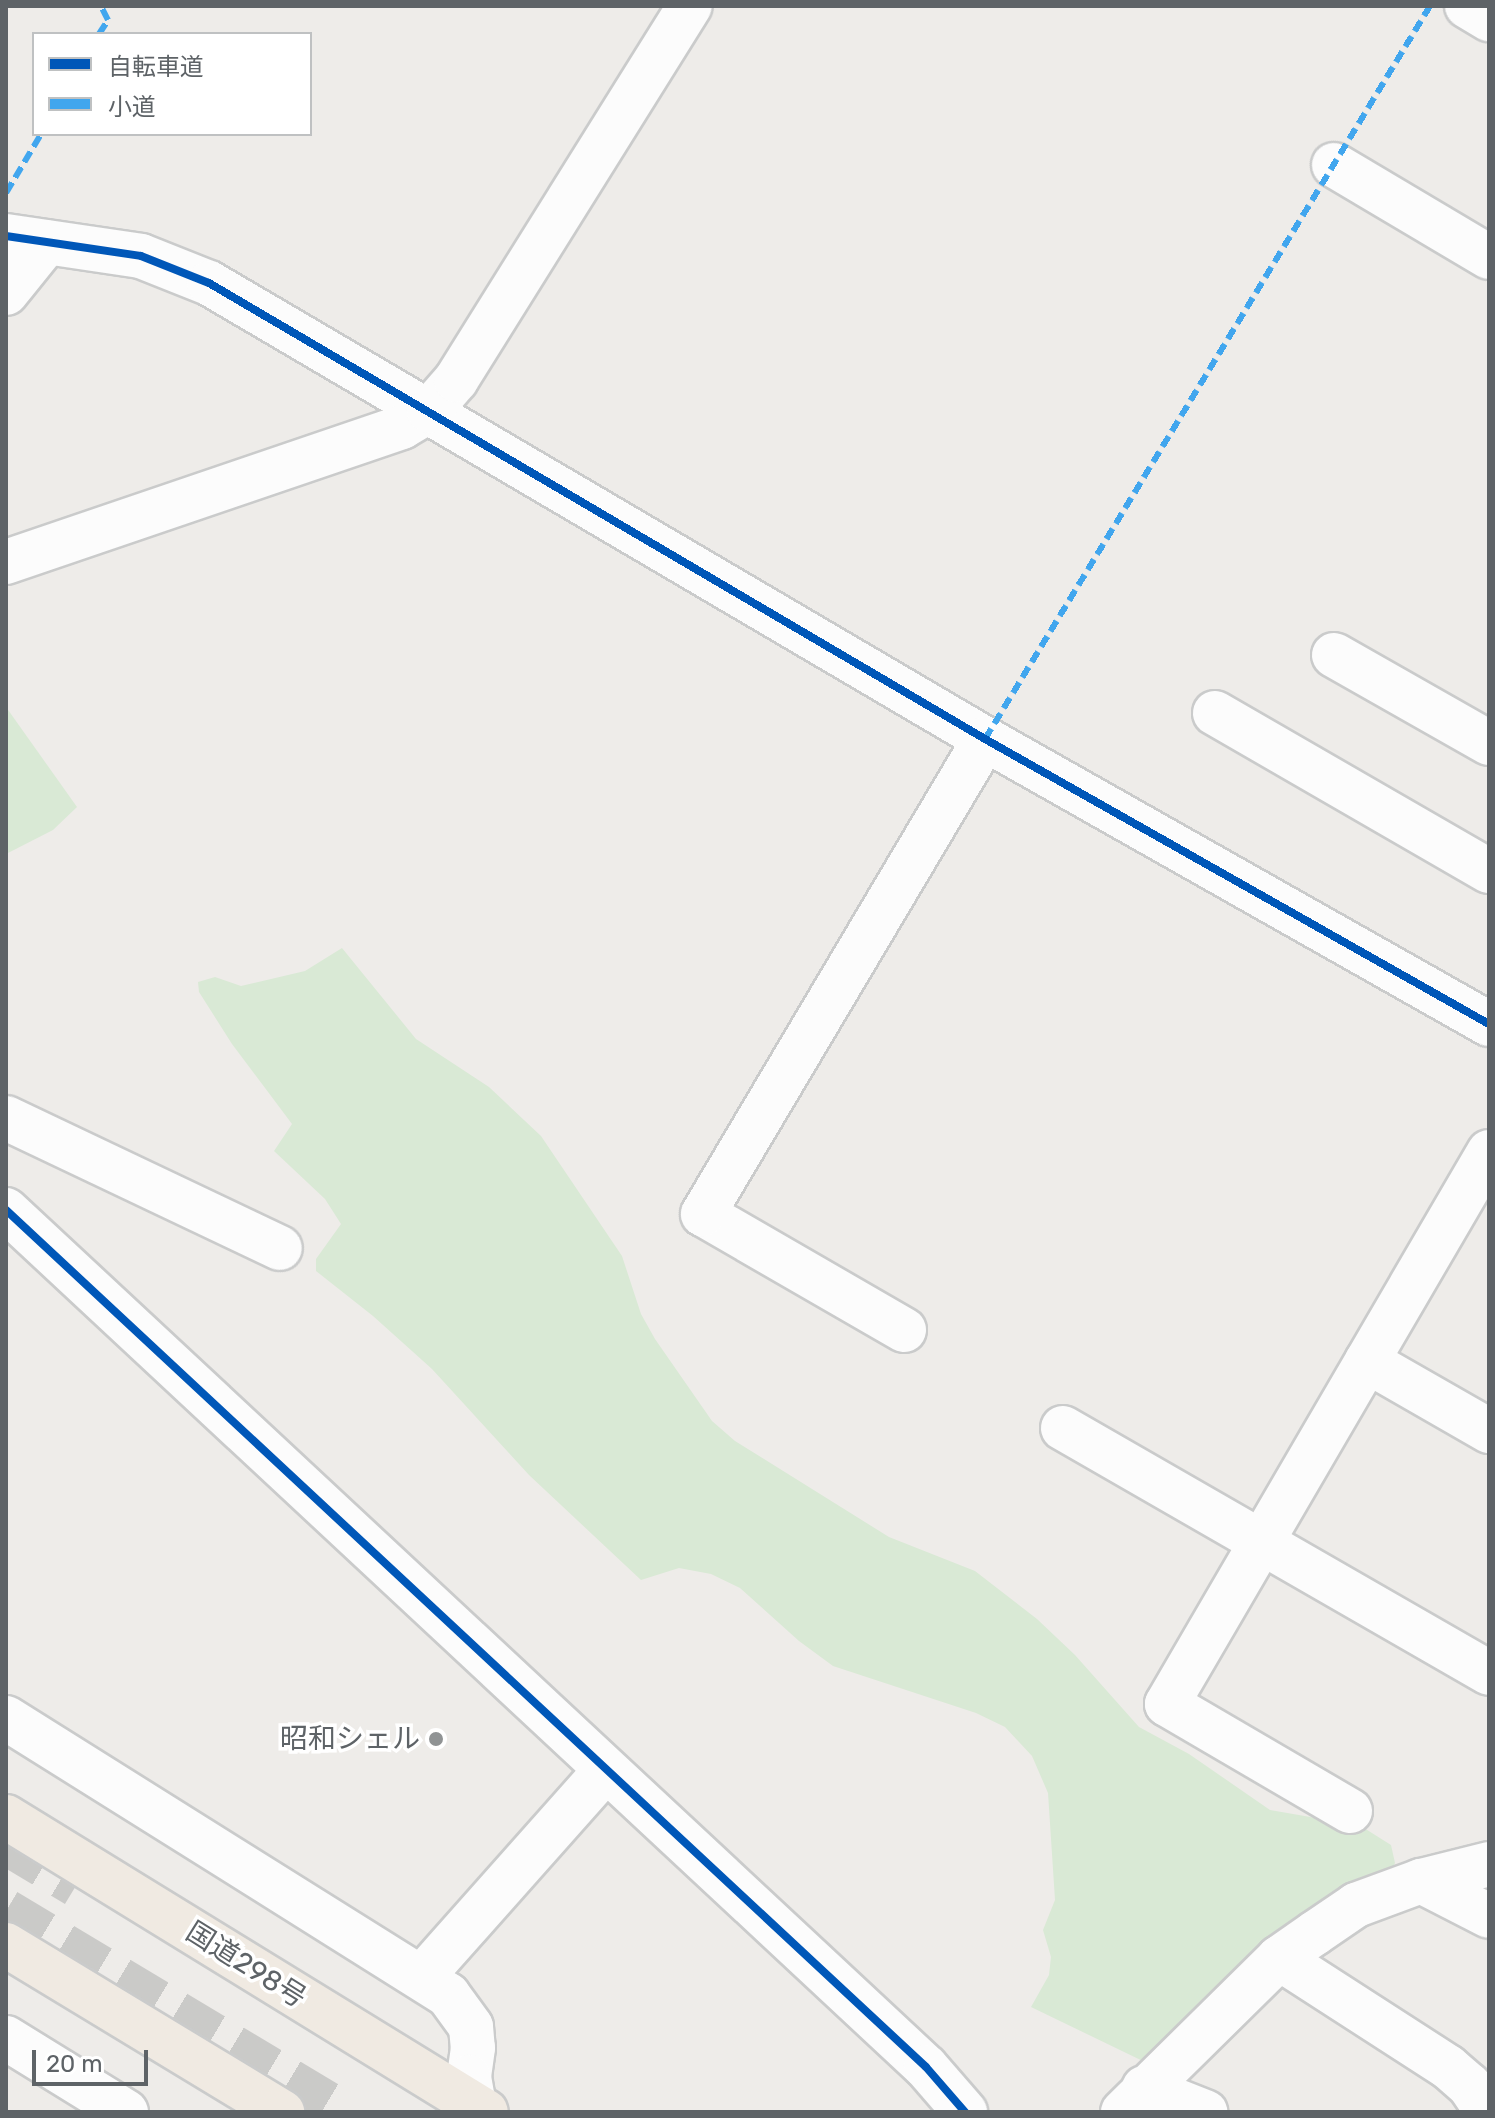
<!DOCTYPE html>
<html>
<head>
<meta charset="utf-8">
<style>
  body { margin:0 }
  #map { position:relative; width:1495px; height:2118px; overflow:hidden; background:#eeece9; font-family:Rubik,"Noto Sans JP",sans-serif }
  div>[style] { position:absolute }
  .green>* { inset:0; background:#d9e9d5 }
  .highway-tunnel>* { height:44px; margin-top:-22px; transform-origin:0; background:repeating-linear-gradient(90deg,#cacac8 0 44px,transparent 0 66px) }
  .roads { filter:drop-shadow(2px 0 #cacbcb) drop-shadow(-2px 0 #cacbcb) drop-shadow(0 2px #cacbcb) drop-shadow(0 -2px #cacbcb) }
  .minor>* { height:44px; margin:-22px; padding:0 22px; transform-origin:22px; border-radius:22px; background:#fcfcfc }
  .highway>* { height:44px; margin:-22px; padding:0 22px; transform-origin:22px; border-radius:22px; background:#f0eae2 }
  .quiet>* { height:6px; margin-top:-3px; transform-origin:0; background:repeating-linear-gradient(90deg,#41a6ee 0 12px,transparent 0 18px) }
  .cycleway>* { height:8px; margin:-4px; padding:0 4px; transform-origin:4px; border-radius:4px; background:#0057b8 }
  .dots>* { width:22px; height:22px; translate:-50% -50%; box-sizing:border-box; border:4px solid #fff; border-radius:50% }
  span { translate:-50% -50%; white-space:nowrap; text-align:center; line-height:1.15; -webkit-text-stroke:7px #fff; paint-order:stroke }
  .poi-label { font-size:28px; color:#5e6367 }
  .right { translate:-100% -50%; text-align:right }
  .street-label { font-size:28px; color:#5e6367 }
  .frame { position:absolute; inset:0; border:8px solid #5e6367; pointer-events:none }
  .legend { position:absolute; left:32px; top:32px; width:280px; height:104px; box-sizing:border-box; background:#fff; border:2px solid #bfc1c2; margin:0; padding:10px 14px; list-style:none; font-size:24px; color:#5e6367 }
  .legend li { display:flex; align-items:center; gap:16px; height:40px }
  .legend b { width:40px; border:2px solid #bfc1c2 }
  .scale { position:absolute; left:32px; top:2050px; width:116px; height:36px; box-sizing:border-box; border:4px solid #5e6367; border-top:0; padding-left:10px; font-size:24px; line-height:28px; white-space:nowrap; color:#5e6367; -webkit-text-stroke:6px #fff; paint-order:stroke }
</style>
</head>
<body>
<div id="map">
  <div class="green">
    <i style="clip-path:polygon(6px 707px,77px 807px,53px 830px,6px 854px)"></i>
    <i style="clip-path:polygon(342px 948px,416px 1039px,489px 1087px,541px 1136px,622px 1256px,641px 1314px,655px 1339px,712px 1421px,735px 1441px,889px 1537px,975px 1571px,1037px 1619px,1075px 1655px,1139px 1727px,1189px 1754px,1270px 1810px,1345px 1823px,1364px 1828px,1391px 1845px,1395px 1863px,1386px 1881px,1151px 2065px,1031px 2007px,1049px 1975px,1051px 1957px,1043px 1930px,1055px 1900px,1048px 1793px,1032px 1756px,1005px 1727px,976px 1713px,833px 1666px,799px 1641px,740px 1588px,711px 1574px,679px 1568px,641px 1580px,529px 1475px,432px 1369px,373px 1316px,316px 1271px,316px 1259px,341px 1224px,325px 1199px,274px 1151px,292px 1124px,232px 1044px,199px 992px,198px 982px,215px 977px,241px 986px,305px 971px)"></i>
  </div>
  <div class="highway-tunnel">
    <i style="left:6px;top:1843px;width:82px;rotate:31deg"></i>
    <i style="left:6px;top:1911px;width:392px;rotate:30.9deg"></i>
  </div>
  <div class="roads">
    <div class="minor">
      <i style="left:1467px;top:6px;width:26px;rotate:31deg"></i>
      <i style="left:1334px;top:165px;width:180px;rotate:30.7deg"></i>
      <i style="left:6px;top:236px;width:136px;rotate:8.4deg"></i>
      <i style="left:141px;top:256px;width:73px;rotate:21.7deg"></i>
      <i style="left:209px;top:283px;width:900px;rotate:30.44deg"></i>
      <i style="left:985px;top:739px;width:579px;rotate:29.49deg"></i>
      <i style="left:6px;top:293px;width:65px;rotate:-51.2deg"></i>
      <i style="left:6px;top:562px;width:418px;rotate:-18.8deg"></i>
      <i style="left:402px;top:427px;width:31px;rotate:-31deg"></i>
      <i style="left:429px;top:411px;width:41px;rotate:-48.9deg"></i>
      <i style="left:456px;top:380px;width:441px;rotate:-58deg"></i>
      <i style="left:1334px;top:655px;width:178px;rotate:29.6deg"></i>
      <i style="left:1215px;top:713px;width:316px;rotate:30deg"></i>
      <i style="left:6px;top:1118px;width:303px;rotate:25.4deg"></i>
      <i style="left:6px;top:1210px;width:1257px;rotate:42.97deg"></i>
      <i style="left:926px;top:2067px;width:60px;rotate:49.1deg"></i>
      <i style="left:904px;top:1330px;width:232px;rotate:-150deg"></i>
      <i style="left:703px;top:1214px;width:552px;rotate:-59.3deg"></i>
      <i style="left:1367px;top:1361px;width:141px;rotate:29.8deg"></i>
      <i style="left:1063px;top:1428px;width:491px;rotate:29.9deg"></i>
      <i style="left:6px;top:1718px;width:522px;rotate:32.08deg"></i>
      <i style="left:448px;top:1995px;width:39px;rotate:54deg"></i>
      <i style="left:471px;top:2027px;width:21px;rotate:85deg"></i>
      <i style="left:473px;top:2048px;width:29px;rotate:98deg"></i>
      <i style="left:469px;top:2077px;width:28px;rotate:80deg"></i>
      <i style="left:1350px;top:1811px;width:212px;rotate:-149.7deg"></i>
      <i style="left:1167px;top:1704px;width:639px;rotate:-59.74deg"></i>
      <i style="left:1421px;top:1881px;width:76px;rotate:27.2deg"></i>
      <i style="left:1279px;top:1958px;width:201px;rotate:32.8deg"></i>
      <i style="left:1448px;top:2067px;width:28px;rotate:41deg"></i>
      <i style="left:1469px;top:2085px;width:32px;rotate:56deg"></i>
      <i style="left:422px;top:1977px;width:276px;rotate:-48.4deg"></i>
      <i style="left:6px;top:2038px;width:141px;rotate:31.7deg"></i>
      <i style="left:1144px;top:2088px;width:66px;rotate:21.5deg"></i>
      <i style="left:1123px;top:2112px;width:219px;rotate:-44.6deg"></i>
      <i style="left:1279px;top:1958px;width:44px;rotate:-34.8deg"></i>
      <i style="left:1315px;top:1933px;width:50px;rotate:-34.3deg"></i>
      <i style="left:1356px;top:1905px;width:69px;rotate:-20.3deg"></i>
      <i style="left:1421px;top:1881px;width:70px;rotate:-14deg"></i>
    </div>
    <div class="highway">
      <i style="left:6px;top:1817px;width:563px;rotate:31.57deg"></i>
      <i style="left:6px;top:1945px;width:323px;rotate:31.2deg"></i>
    </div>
  </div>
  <div class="quiet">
    <i style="left:99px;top:34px;width:17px;rotate:-57deg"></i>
    <i style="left:108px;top:20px;width:16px;rotate:-117deg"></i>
    <i style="left:6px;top:193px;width:69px;rotate:-59.3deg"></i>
    <i style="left:985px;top:739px;width:858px;rotate:-58.74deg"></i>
  </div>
  <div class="cycleway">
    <i style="left:6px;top:236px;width:136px;rotate:8.4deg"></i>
    <i style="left:141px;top:256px;width:73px;rotate:21.7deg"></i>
    <i style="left:209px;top:283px;width:900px;rotate:30.44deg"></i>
    <i style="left:985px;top:739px;width:579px;rotate:29.49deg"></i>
    <i style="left:6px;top:1210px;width:1257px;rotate:42.97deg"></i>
    <i style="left:926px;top:2067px;width:60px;rotate:49.1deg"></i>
  </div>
  <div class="dots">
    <i style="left:436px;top:1739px;background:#909394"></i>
  </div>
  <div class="poi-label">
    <span class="right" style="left:420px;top:1739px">昭和シェル</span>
  </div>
  <div class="street-label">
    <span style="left:246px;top:1965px;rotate:32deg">国道298号</span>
  </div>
  <div class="frame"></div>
  <ul class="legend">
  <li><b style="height:10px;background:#0057b8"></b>自転車道</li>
  <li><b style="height:10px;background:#41a6ee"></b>小道</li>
  </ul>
  <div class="scale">20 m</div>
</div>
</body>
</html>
